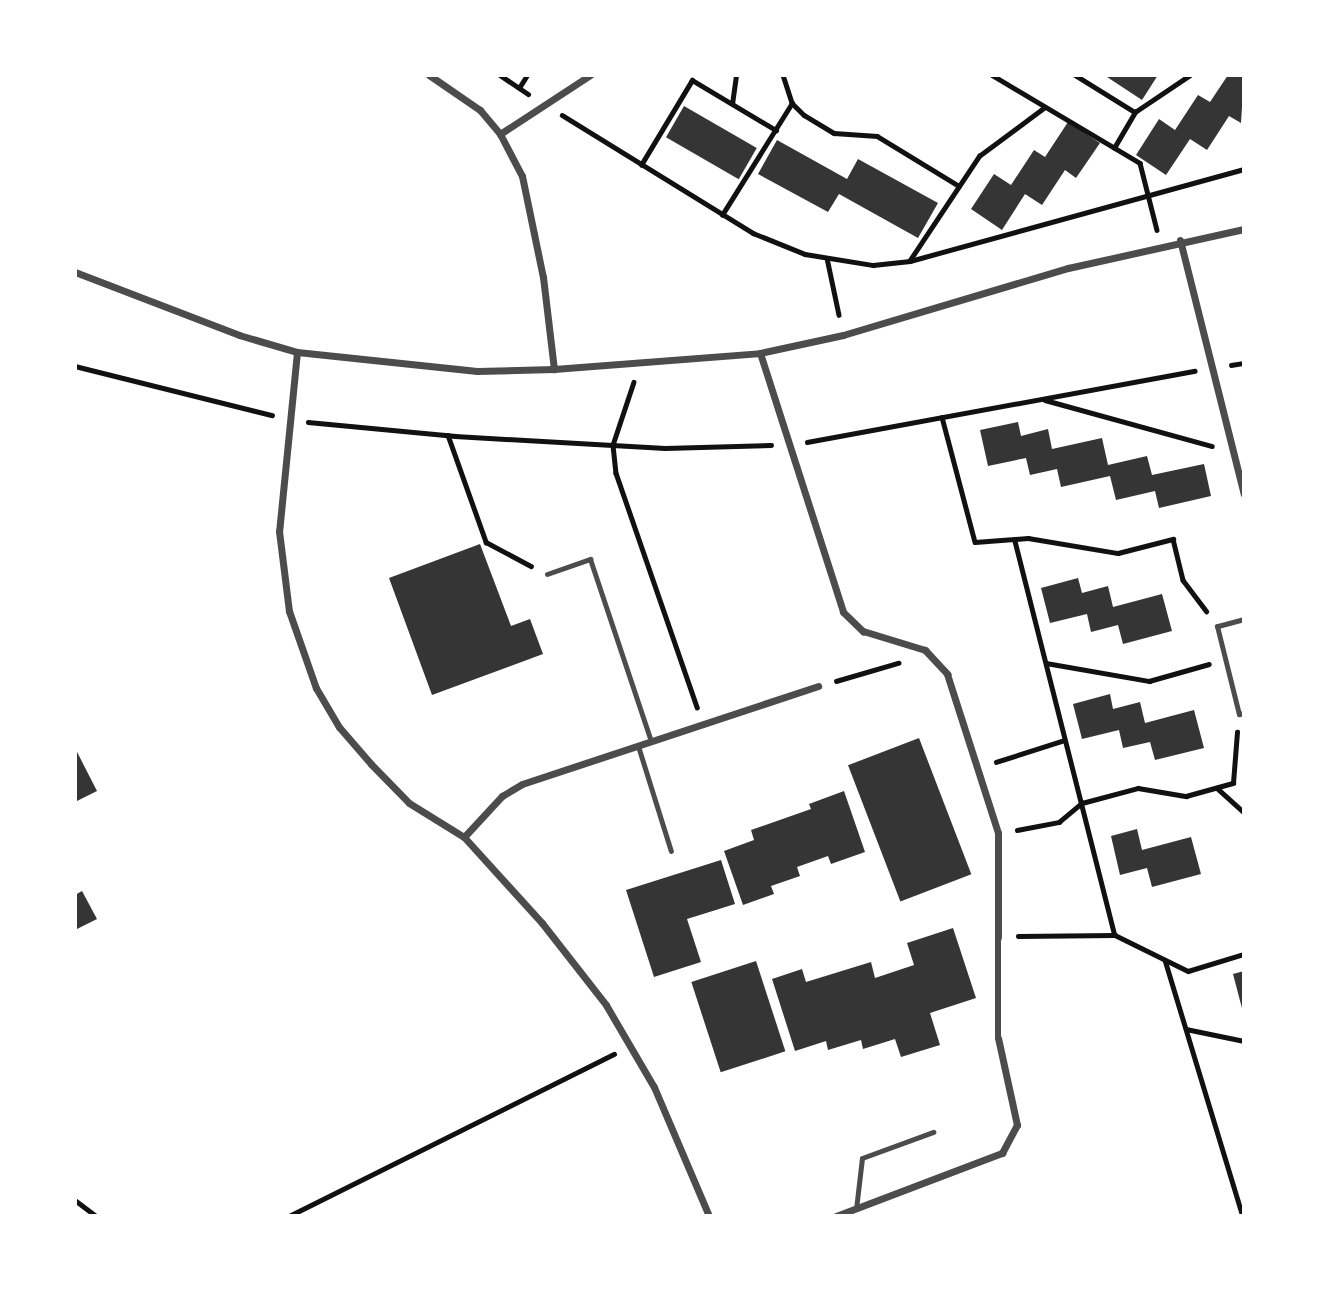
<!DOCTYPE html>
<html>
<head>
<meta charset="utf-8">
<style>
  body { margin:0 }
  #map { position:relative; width:1319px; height:1291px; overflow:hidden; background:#fff; font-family:"IBM Plex Sans",sans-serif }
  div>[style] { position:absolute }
  .building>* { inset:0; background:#353535; transform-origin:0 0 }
  .path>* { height:4.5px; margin:-2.25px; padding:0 2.25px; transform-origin:2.25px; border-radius:2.25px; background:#111 }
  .service>* { height:5px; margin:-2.5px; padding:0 2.5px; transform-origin:2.5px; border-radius:2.5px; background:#4c4c4c }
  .pedestrian>* { height:6px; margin:-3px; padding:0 3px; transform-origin:3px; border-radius:3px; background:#4c4c4c }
  .minor>* { height:7px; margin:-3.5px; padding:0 3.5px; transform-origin:3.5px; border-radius:3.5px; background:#4c4c4c }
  span { translate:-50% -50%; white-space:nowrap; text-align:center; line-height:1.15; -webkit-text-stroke:6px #fff; paint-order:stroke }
  .frame { position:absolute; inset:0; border:77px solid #fff; pointer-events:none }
</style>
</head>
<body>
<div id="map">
  <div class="building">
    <i style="clip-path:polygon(1104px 75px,1158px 75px,1142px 100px)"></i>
    <i style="clip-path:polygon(1228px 75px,1244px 75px,1241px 123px,1229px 116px,1207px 150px,1190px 139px,1166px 175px,1136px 155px,1159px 119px,1175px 130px,1198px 95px,1210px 102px)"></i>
    <i style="left:684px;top:106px;width:84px;height:36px;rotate:30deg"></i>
    <i style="clip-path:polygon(1068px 122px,1100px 143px,1076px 178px,1065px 170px,1042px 205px,1025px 194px,1002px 230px,971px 209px,994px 174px,1011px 185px,1034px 150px,1045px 157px)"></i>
    <i style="clip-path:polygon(777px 140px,847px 179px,858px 159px,938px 203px,918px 238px,839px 194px,828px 212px,758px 174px)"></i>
    <i style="clip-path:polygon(1018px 422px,1021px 436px,1048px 429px,1052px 449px,1102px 438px,1108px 465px,1147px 456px,1152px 475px,1204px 464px,1211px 496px,1159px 508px,1155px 491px,1116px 500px,1110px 476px,1061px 487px,1057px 469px,1030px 475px,1026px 458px,988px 466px,980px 430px)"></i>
    <i style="clip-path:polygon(480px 544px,511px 626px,530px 619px,543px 654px,432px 695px,389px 578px)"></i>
    <i style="clip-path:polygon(1078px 578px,1082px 593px,1108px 586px,1113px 607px,1162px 594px,1172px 631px,1123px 644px,1118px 625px,1091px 632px,1087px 614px,1050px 623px,1041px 588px)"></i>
    <i style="clip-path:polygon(1110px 694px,1113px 709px,1140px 702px,1145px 723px,1194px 710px,1204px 748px,1155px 760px,1150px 742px,1123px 748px,1119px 730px,1082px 739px,1073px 704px)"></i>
    <i style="left:919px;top:738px;width:146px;height:76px;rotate:69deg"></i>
    <i style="clip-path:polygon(75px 748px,97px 791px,75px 802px)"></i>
    <i style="clip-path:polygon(844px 791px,865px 852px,831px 864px,828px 856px,797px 867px,800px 876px,771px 886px,774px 894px,743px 905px,724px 851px,754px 840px,751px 830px,811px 809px,809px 804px)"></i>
    <i style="clip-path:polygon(1137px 829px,1142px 850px,1191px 837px,1201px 874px,1152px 887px,1147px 868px,1120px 875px,1111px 836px)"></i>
    <i style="clip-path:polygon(721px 860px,735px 904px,687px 919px,701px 962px,654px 977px,626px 890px)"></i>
    <i style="clip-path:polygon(82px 891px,97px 919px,75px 930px,75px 895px)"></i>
    <i style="clip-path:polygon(953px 928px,976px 998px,930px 1013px,940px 1045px,901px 1057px,895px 1039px,863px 1049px,861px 1040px,828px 1050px,826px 1041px,795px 1051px,772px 979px,802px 969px,806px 982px,871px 962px,875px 978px,914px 965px,907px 943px)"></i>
    <i style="left:756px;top:961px;width:95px;height:68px;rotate:72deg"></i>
    <i style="clip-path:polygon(1244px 971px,1244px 1012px,1243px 1012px,1233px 974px)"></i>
  </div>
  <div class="path">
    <i style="left:500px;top:75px;width:34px;rotate:34deg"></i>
    <i style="left:783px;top:75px;width:29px;rotate:72deg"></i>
    <i style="left:792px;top:103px;width:17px;rotate:45deg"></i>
    <i style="left:804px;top:115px;width:35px;rotate:31deg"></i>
    <i style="left:834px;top:133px;width:43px;rotate:4deg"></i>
    <i style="left:877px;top:136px;width:96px;rotate:31.4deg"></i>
    <i style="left:992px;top:75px;width:172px;rotate:30.7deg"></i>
    <i style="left:1140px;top:163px;width:69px;rotate:75.8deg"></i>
    <i style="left:1075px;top:75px;width:70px;rotate:31.7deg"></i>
    <i style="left:519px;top:88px;width:15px;rotate:-58deg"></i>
    <i style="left:732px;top:104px;width:29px;rotate:-82deg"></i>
    <i style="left:562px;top:115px;width:225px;rotate:31.7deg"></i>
    <i style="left:753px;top:233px;width:56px;rotate:22deg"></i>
    <i style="left:805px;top:254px;width:69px;rotate:9.2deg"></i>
    <i style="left:873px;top:265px;width:37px;rotate:-6deg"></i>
    <i style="left:910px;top:261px;width:346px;rotate:-15.4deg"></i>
    <i style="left:1114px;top:148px;width:42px;rotate:-59.7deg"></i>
    <i style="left:1135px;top:112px;width:66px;rotate:-33.9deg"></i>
    <i style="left:641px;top:165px;width:99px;rotate:-59deg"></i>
    <i style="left:692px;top:80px;width:98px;rotate:30.8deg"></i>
    <i style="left:722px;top:215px;width:132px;rotate:-58deg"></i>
    <i style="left:827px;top:258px;width:58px;rotate:78.1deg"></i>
    <i style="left:910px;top:260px;width:125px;rotate:-56.4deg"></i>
    <i style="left:979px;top:156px;width:82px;rotate:-36.6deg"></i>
    <i style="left:1231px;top:365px;width:13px;rotate:-9deg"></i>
    <i style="left:75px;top:366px;width:203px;rotate:14deg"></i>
    <i style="left:634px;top:382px;width:66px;rotate:108.4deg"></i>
    <i style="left:613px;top:445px;width:28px;rotate:84deg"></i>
    <i style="left:616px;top:473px;width:248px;rotate:70.9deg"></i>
    <i style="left:1045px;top:400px;width:173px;rotate:15.4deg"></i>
    <i style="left:942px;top:417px;width:129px;rotate:75.2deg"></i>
    <i style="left:975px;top:542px;width:53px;rotate:-4.3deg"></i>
    <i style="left:1028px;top:538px;width:91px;rotate:9.5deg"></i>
    <i style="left:1118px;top:553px;width:57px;rotate:-14.3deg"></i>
    <i style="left:1173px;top:539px;width:42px;rotate:76.3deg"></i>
    <i style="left:1183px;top:580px;width:39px;rotate:53deg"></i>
    <i style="left:308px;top:422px;width:148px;rotate:5.4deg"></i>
    <i style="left:455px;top:436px;width:210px;rotate:3.3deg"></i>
    <i style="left:665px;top:448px;width:106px;rotate:-1.6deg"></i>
    <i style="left:448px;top:435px;width:114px;rotate:70.4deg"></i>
    <i style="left:486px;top:542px;width:51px;rotate:28.1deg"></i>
    <i style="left:807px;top:442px;width:394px;rotate:-10.4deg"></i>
    <i style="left:1015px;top:541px;width:406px;rotate:75.8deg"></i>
    <i style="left:1046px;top:663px;width:105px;rotate:9.9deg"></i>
    <i style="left:1149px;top:681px;width:62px;rotate:-15.8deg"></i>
    <i style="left:836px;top:681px;width:65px;rotate:-16.2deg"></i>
    <i style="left:996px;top:762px;width:72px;rotate:-17.7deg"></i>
    <i style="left:1217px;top:788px;width:36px;rotate:42deg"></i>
    <i style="left:1017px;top:830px;width:43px;rotate:-10.8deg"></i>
    <i style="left:1059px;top:822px;width:30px;rotate:-40deg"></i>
    <i style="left:1082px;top:803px;width:58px;rotate:-15deg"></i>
    <i style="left:1138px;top:788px;width:49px;rotate:9.5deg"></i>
    <i style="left:1186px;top:796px;width:49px;rotate:-15.5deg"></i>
    <i style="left:1233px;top:783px;width:51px;rotate:-85.5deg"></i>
    <i style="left:1018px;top:936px;width:97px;rotate:-0.6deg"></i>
    <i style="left:1115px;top:935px;width:81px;rotate:26.3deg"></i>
    <i style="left:1188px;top:971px;width:59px;rotate:-16.9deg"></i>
    <i style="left:1165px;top:960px;width:268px;rotate:73.1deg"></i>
    <i style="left:1186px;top:1029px;width:59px;rotate:11.7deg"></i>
    <i style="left:75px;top:1200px;width:26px;rotate:37deg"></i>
    <i style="left:289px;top:1216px;width:363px;rotate:-26.5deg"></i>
  </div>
  <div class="service">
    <i style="left:547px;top:574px;width:46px;rotate:-19.2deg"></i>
    <i style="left:590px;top:559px;width:192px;rotate:71.5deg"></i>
    <i style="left:1244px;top:619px;width:28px;rotate:165deg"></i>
    <i style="left:1217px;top:626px;width:91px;rotate:76deg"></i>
    <i style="left:1239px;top:714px;width:5px;rotate:-11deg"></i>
    <i style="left:638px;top:746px;width:110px;rotate:72.6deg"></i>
    <i style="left:856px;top:1209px;width:51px;rotate:-83.3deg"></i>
    <i style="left:862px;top:1158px;width:76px;rotate:-20.1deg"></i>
  </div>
  <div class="pedestrian">
    <i style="left:998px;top:937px;width:101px;rotate:90deg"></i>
  </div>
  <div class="minor">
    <i style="left:429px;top:75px;width:62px;rotate:34.5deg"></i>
    <i style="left:480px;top:110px;width:31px;rotate:50deg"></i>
    <i style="left:500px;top:134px;width:47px;rotate:62.4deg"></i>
    <i style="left:522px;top:176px;width:103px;rotate:78.3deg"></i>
    <i style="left:543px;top:277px;width:93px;rotate:83.2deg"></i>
    <i style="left:500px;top:134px;width:108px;rotate:-33.2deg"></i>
    <i style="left:1180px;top:240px;width:262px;rotate:75.9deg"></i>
    <i style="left:75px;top:272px;width:176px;rotate:21deg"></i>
    <i style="left:239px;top:335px;width:60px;rotate:16.3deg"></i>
    <i style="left:297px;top:352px;width:181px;rotate:6deg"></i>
    <i style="left:477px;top:371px;width:77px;rotate:-1.5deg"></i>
    <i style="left:554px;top:369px;width:207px;rotate:-4.4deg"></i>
    <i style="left:760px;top:353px;width:85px;rotate:-12.2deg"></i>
    <i style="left:843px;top:335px;width:235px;rotate:-16.6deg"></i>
    <i style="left:1068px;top:268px;width:180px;rotate:-12.5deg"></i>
    <i style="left:297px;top:352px;width:180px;rotate:95.7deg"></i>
    <i style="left:279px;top:531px;width:81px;rotate:82.9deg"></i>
    <i style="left:289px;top:611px;width:82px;rotate:70.7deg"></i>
    <i style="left:316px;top:688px;width:45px;rotate:59.5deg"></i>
    <i style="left:339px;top:727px;width:49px;rotate:49.1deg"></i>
    <i style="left:371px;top:764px;width:54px;rotate:45.7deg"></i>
    <i style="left:409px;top:803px;width:65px;rotate:31.7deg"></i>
    <i style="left:464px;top:837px;width:116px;rotate:47.8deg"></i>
    <i style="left:542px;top:923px;width:104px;rotate:52deg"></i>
    <i style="left:606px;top:1005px;width:95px;rotate:59.7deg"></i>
    <i style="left:654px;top:1087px;width:140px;rotate:66.9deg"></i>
    <i style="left:760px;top:353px;width:272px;rotate:72.2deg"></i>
    <i style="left:843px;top:612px;width:28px;rotate:44deg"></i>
    <i style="left:863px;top:631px;width:65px;rotate:17deg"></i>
    <i style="left:925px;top:650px;width:33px;rotate:47deg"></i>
    <i style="left:947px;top:674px;width:167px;rotate:72.2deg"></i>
    <i style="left:998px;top:833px;width:104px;rotate:90deg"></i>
    <i style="left:464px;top:837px;width:56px;rotate:-47.2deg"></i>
    <i style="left:502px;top:796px;width:23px;rotate:-31deg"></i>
    <i style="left:522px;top:784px;width:312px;rotate:-18.3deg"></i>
    <i style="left:836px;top:1216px;width:178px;rotate:-20.8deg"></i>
    <i style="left:1002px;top:1153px;width:32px;rotate:-62deg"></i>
    <i style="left:1017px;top:1125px;width:89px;rotate:-102.3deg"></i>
  </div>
  <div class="frame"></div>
</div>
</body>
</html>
